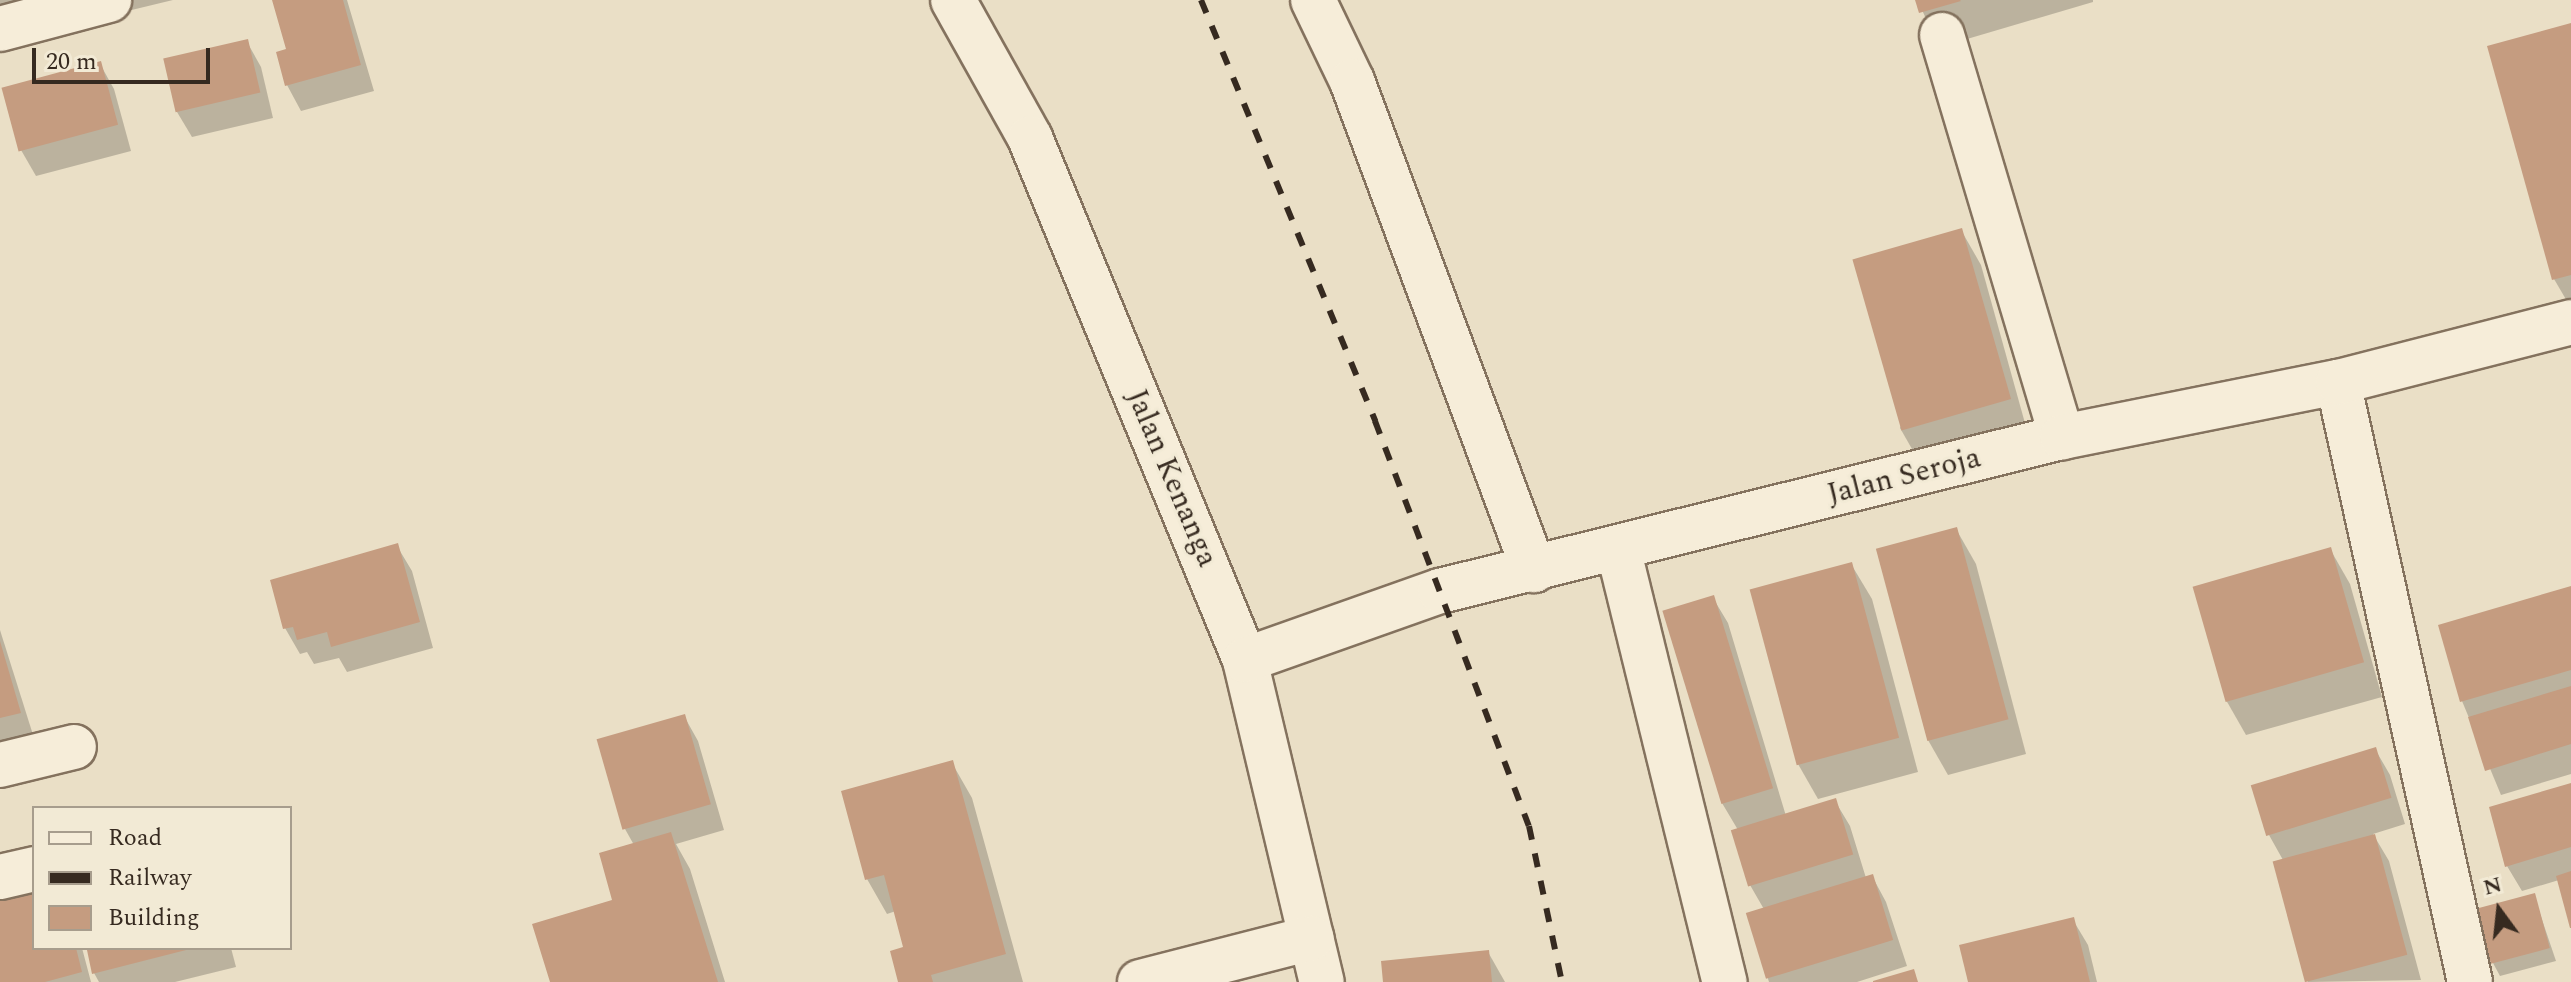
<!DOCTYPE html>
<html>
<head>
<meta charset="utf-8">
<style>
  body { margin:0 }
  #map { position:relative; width:2571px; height:982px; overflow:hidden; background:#eadfc6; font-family:Spectral,serif }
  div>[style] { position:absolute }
  .shadow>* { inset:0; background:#0003 }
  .building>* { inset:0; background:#c59c80; transform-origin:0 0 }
  .roads { filter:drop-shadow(2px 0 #84725e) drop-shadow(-2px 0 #84725e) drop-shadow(0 2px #84725e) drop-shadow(0 -2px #84725e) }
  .minor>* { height:44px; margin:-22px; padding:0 22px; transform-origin:22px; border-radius:22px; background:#f6edd9 }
  .rail>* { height:6px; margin-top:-3px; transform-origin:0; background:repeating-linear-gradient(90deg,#362a20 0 14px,transparent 0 28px) }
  span { translate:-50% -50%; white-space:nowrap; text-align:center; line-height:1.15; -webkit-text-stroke:6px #f2ead5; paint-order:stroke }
  .street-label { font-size:30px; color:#362a20 }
  .legend { position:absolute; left:32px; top:806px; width:260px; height:144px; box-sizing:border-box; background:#f2ead5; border:2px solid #a79d8d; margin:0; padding:10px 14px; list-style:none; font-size:24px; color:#362a20 }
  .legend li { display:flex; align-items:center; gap:16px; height:40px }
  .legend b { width:40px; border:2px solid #a79d8d }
  .north { position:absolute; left:2459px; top:870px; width:80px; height:80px; -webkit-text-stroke:6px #f2ead5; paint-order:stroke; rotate:345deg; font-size:22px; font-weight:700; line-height:32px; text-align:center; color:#362a20 }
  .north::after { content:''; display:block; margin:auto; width:28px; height:36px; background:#362a20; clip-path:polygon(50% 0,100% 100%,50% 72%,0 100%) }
  .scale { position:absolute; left:32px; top:48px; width:178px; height:36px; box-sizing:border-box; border:4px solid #362a20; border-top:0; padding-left:10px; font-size:24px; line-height:28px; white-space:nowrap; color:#362a20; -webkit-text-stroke:6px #f2ead5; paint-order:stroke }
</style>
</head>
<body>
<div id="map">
  <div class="shadow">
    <i style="clip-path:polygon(0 0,27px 0,0 7px)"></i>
    <i style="clip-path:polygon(37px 0,173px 0,53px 29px)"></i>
    <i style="clip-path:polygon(274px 0,347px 0,374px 91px,301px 111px,287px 85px,289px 51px)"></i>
    <i style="clip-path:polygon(1917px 0,2093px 0,2093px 2px,1940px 47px)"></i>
    <i style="clip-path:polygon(2571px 25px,2571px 308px,2554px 279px)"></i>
    <i style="clip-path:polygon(247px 42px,261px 67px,273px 118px,192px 137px,177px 112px,166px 60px)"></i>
    <i style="clip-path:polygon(100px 64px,114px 89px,131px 151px,36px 176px,21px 150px,5px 89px)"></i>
    <i style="clip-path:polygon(1961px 230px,1981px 265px,2028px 434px,1920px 463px,1900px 428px)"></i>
    <i style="clip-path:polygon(1956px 529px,1976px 564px,2026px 754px,1948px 775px,1928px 740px)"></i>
    <i style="clip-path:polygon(397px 546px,412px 571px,433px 648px,347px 672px,339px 658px,314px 664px,307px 652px,300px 654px,285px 628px)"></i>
    <i style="clip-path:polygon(2330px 549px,2350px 584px,2382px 697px,2246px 735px,2226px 700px,2195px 587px)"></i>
    <i style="clip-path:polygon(1851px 564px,1872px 599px,1918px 772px,1818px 799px,1798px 764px)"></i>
    <i style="clip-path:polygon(2571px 588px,2571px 774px,2501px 795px,2462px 701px)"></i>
    <i style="clip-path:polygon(1713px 598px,1728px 623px,1786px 816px,1835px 801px,1850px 826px,1866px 878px,1872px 876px,1886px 902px,1907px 966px,1857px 982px,1769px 982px,1748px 916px,1765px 911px,1750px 885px,1738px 830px,1722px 803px)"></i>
    <i style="clip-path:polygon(0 630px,34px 738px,0 748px)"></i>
    <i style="clip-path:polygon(684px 716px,698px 741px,724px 830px,676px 844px,690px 869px,725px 982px,552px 982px,614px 901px,634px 845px,625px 829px)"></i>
    <i style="clip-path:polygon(2375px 749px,2390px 775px,2405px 824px,2373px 834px,2389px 861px,2421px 980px,2308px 982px,2276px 862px,2283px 860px,2269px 835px)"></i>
    <i style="clip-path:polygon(952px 763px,972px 798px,1023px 982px,900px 982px,906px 949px,896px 911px,887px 914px,867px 879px)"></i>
    <i style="clip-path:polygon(2571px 785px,2571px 924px,2559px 880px,2522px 891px,2507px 866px)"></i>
    <i style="clip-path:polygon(34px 892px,34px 948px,82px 948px,91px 982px,0 982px,0 900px)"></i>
    <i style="clip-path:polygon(2534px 896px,2556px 961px,2500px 976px,2493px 963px)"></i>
    <i style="clip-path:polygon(2073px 920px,2088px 945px,2097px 982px,1970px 982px)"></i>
    <i style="clip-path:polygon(102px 948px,231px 948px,236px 967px,175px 982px,99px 982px,94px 973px)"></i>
    <i style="clip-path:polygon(1488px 952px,1505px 982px,1385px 982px)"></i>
  </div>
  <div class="building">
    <i style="clip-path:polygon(272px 0,343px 0,361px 65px,285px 86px,276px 52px,286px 49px)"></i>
    <i style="clip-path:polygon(1915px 0,1960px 0,1961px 1px,1919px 13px)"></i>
    <i style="clip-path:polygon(2571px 23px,2571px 275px,2552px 280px,2487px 46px)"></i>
    <i style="left:248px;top:39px;width:55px;height:87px;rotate:77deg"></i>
    <i style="left:101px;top:61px;width:66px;height:103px;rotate:75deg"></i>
    <i style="left:1962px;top:228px;width:178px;height:114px;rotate:74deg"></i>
    <i style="left:1957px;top:527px;width:199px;height:84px;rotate:75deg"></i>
    <i style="clip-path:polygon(398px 543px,420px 622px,331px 647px,327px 632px,297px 640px,293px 627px,283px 629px,270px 580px)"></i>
    <i style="left:2331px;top:547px;width:120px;height:144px;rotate:74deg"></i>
    <i style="left:1852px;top:562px;width:182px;height:106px;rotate:75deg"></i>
    <i style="clip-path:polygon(2571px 586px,2571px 670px,2460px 702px,2438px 625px)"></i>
    <i style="left:1714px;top:595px;width:202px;height:54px;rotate:73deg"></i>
    <i style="clip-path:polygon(0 641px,21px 713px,0 718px)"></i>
    <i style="clip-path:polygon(2571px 686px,2571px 744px,2485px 771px,2468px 717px)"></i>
    <i style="left:685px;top:714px;width:94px;height:92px;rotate:74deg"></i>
    <i style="left:2376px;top:747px;width:53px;height:131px;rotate:73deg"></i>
    <i style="clip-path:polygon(953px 760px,1006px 954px,931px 975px,933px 982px,898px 982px,890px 951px,903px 947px,884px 875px,865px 880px,841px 791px)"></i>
    <i style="clip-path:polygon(2571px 783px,2571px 847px,2505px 867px,2489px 807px)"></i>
    <i style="left:1836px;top:798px;width:59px;height:110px;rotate:73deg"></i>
    <i style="clip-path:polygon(671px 832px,718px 982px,550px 982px,532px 924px,612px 900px,599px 853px)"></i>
    <i style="left:2375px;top:834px;width:125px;height:106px;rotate:75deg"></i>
    <i style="clip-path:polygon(2571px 871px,2571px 928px,2570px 928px,2556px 876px)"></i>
    <i style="left:1873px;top:874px;width:69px;height:133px;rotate:73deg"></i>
    <i style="clip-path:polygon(34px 890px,34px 948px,76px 948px,82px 972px,45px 982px,0 982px,0 898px)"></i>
    <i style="left:2535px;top:893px;width:57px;height:61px;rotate:75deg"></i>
    <i style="clip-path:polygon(2074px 917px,2090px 982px,1968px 982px,1959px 945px)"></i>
    <i style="clip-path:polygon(94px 948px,190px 948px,190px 949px,92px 974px,87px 950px)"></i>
    <i style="clip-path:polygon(1489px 950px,1492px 982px,1383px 982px,1381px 961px)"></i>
    <i style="clip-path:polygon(1914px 969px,1918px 982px,1873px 982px,1873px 981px)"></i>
  </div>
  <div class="roads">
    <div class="minor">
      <i style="left:953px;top:0;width:158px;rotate:60.8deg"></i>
      <i style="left:1030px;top:138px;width:565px;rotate:67.61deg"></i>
      <i style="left:1245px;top:660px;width:331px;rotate:76.6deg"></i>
      <i style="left:1313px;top:0;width:90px;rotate:64.3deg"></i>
      <i style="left:1352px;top:81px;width:522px;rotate:69.59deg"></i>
      <i style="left:0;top:29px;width:113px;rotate:-14.9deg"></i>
      <i style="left:1942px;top:35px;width:420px;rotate:73.4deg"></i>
      <i style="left:2338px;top:382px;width:614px;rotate:77.59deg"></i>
      <i style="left:1618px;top:548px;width:447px;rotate:76.2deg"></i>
      <i style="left:1245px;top:660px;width:207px;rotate:-19.5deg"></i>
      <i style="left:1440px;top:591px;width:641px;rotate:-13.91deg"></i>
      <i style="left:2062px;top:437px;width:281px;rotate:-11.3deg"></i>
      <i style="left:2338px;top:382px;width:241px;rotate:-14.4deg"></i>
      <i style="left:0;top:765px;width:76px;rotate:-13.7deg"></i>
      <i style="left:0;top:877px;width:35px;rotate:-13deg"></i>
      <i style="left:1140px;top:982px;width:177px;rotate:-14.4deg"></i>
    </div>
  </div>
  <div class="rail">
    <i style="left:1201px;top:0;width:456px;rotate:67.5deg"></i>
    <i style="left:1375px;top:421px;width:433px;rotate:69.2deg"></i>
    <i style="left:1529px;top:826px;width:159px;rotate:78.1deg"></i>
  </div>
  <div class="street-label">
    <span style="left:1904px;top:476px;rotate:-14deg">Jalan Seroja</span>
    <span style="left:1172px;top:478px;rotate:67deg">Jalan Kenanga</span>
  </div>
  <ul class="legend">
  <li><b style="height:10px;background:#f6edd9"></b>Road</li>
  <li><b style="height:10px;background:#362a20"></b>Railway</li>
  <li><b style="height:22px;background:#c59c80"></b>Building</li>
  </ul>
  <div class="north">N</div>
  <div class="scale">20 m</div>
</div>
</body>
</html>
